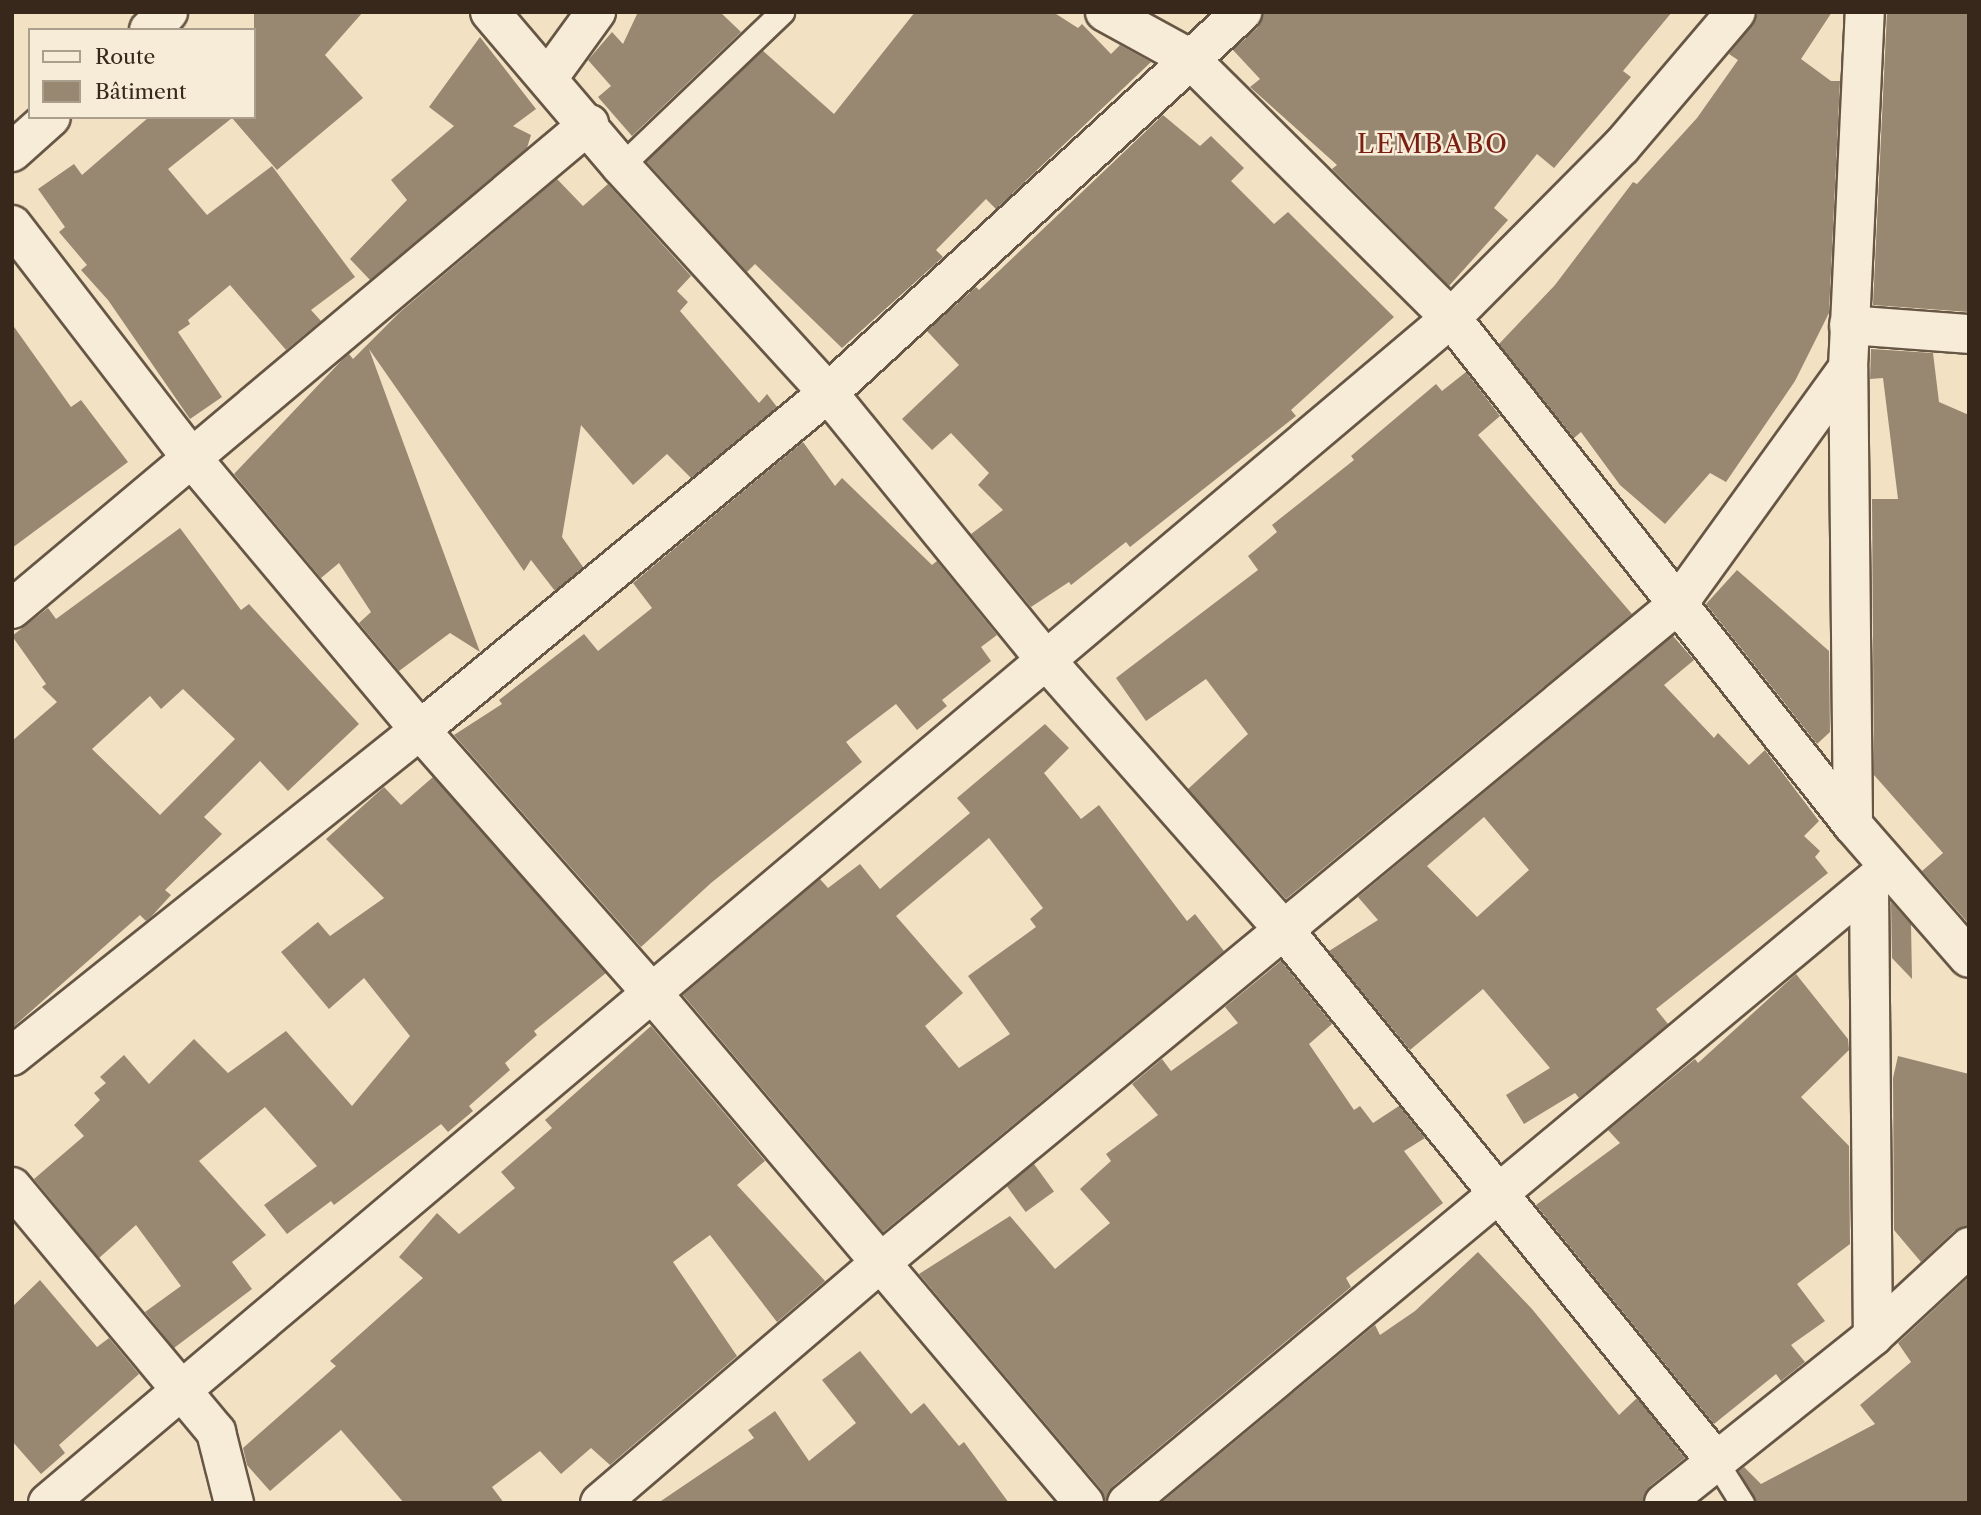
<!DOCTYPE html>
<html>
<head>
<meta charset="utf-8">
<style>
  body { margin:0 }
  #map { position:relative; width:1981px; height:1515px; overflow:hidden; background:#f2e1c2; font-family:"Libre Caslon Text",serif }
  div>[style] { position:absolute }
  .building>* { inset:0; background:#988872; transform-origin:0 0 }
  .roads { filter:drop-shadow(2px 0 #665645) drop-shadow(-2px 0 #665645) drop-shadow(0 2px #665645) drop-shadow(0 -2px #665645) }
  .lane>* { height:23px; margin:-11.5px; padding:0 11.5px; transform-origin:11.5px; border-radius:11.5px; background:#f7ecd7 }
  .street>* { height:38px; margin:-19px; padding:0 19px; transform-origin:19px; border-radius:19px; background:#f7ecd7 }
  .secondary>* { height:38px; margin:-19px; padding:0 19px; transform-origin:19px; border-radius:19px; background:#f7ecd7 }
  span { translate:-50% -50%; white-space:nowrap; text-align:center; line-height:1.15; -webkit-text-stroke:5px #f7ecd7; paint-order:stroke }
  .quarter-label { font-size:26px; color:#7a1f14; letter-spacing:2px }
  .frame { position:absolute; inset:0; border:14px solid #37281b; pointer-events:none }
  .legend { position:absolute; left:28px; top:28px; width:228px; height:91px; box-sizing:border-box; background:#f7ecd7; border:2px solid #aa9e8c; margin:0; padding:9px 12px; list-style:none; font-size:21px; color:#37281b }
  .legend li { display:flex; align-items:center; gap:14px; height:35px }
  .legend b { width:35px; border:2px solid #aa9e8c }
</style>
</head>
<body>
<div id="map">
  <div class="building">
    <i style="clip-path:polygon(254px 12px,363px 12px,325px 55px,363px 98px,277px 170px,232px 118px,168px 169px,207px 215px,272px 166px,355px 277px,311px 310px,321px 321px,286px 350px,230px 285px,188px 320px,190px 324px,178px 332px,222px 397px,190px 419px,108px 300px,81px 270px,87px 265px,59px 232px,65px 227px,38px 189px,74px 164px,82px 175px,149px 117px,254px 117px)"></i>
    <i style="clip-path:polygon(638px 12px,720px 12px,741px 32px,632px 136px,598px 97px,611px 86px,588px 60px,612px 32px,623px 44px)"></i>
    <i style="clip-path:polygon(915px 12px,1053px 12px,1078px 28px,1082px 24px,1111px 54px,1120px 45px,1151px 62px,996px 209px,986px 199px,936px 250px,943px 257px,842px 348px,755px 264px,747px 272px,646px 161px,762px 50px,834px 114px)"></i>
    <i style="clip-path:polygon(1263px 12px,1672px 12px,1623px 71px,1631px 77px,1554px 168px,1537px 154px,1494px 208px,1508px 220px,1449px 286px,1332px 169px,1337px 165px,1250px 87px,1260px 79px,1233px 50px,1257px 28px)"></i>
    <i style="clip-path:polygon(1759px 12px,1832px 12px,1801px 59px,1831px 81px,1840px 81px,1829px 313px,1795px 381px,1726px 482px,1710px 473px,1665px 524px,1620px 485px,1581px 432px,1574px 438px,1499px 344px,1555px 285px,1633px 182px,1637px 184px,1697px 118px,1738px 60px,1729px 54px)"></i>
    <i style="clip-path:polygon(1887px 12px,1969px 12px,1969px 312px,1873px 305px)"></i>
    <i style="clip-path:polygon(480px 37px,536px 109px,513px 126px,531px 135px,527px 148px,370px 280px,350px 259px,407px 200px,391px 180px,454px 126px,429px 107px)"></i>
    <i style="clip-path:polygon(1163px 115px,1200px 146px,1211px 136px,1244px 168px,1231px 181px,1274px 224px,1288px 212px,1394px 317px,1291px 410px,1296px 416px,1130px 547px,1126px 542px,1071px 585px,1069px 582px,1031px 607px,971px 534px,1003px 510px,978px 485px,989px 473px,951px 433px,932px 450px,902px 419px,959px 365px,927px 331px,976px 287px,979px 290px)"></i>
    <i style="clip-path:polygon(557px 179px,583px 206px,608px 184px,691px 276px,677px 291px,688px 302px,680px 311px,759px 403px,767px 394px,777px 407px,691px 478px,667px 454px,633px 485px,581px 425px,562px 537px,583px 567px,555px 591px,531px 560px,524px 571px,369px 349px,480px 652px,450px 633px,399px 671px,359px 623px,371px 612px,339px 563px,321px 578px,234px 474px,342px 360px,349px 354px,353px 359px,400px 312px)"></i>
    <i style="clip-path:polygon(12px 324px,71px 407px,81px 400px,128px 462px,12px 548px)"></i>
    <i style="clip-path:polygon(1871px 349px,1933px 353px,1939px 402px,1969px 415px,1969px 924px,1922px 871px,1943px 853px,1874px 775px,1872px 499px,1898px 499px,1883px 378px,1870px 379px)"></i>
    <i style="clip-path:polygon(1466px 372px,1500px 416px,1478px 435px,1632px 614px,1286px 899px,1188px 789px,1248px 734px,1206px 679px,1146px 721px,1116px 678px,1258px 570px,1248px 556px,1277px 532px,1272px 525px,1354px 460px,1351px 456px,1436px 384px,1442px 391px)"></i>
    <i style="clip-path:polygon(803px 442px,835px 486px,842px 478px,932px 565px,937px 561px,997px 635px,981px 647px,991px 661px,942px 700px,947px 706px,917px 730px,896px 704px,846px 742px,862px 762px,711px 883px,641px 947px,454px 735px,502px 704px,499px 700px,584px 634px,598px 651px,652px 608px,633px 583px)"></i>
    <i style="clip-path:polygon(evenodd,180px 528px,241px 610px,249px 604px,359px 724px,288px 791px,260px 761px,204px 817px,222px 834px,165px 890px,171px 895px,151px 917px,146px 921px,140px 915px,12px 1028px,12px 741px,57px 702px,42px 687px,46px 684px,12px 636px,48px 608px,56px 619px,180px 528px,183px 689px,235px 739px,160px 815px,92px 749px,150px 696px,161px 709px,183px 689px)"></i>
    <i style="clip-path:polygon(1737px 570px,1829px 651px,1830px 732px,1817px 744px,1706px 604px)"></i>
    <i style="clip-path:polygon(evenodd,1673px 636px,1694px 660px,1664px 685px,1714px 738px,1718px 733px,1749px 765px,1765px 750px,1819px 821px,1804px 836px,1820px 851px,1815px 857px,1828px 873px,1656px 1009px,1668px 1024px,1579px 1098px,1575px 1093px,1524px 1124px,1506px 1095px,1550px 1068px,1483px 989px,1410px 1050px,1329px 951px,1378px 920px,1358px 897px,1673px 636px,1484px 817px,1529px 870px,1477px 917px,1427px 866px,1484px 817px)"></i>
    <i style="clip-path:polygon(evenodd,1045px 724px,1069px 748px,1044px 773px,1081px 819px,1099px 805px,1187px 921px,1195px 914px,1224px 951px,883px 1232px,683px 995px,820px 879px,828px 888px,860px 864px,880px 889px,970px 813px,957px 798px,1045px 724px,989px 838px,1043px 908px,1030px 919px,1036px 927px,968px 976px,1010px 1034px,959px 1068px,925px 1026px,963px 993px,896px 916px,989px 838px)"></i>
    <i style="clip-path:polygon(433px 777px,606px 973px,534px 1031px,537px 1035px,505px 1063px,510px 1070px,469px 1106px,473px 1111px,448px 1132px,441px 1124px,334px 1205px,331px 1201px,287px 1234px,264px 1205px,317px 1166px,265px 1107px,199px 1161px,266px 1235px,232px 1262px,252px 1289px,174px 1348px,145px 1312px,181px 1286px,136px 1225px,99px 1258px,34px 1179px,84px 1136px,74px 1125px,100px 1100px,94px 1093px,106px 1083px,100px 1077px,124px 1055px,149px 1084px,194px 1039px,228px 1073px,286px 1031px,352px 1106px,410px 1036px,364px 978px,329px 1009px,281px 952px,318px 922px,330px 936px,384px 898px,326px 839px,384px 787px,401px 805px)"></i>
    <i style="clip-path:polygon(1891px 902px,1911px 924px,1912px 979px,1892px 958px)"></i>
    <i style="clip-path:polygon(1281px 961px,1332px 1024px,1309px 1044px,1354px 1110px,1360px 1106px,1373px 1123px,1399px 1106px,1425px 1138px,1404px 1151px,1443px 1203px,1346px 1278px,1351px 1287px,1113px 1486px,1105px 1503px,1101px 1489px,919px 1274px,1010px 1216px,1055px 1269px,1110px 1223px,1080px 1189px,1111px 1161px,1106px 1154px,1158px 1115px,1132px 1084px,1162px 1059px,1171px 1071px,1238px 1023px,1225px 1007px)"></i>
    <i style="clip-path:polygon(1796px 974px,1848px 1039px,1849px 1050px,1801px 1097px,1849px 1146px,1850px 1244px,1797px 1284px,1825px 1321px,1791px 1345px,1805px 1362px,1781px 1381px,1776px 1374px,1714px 1424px,1536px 1205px,1620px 1143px,1608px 1130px,1695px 1059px,1698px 1063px)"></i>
    <i style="clip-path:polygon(651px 1026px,765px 1161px,737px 1185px,825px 1281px,777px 1322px,710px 1235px,673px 1262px,737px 1356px,610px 1465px,591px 1448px,561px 1474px,540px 1451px,492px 1487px,504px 1503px,404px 1503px,341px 1430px,270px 1491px,247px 1465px,243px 1448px,336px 1366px,330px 1361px,423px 1278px,399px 1257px,437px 1213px,459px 1234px,515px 1188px,501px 1172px,552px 1128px,545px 1120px)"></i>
    <i style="clip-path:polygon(1898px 1056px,1969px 1074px,1969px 1226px,1954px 1231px,1921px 1262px,1894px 1230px,1893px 1078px)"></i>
    <i style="left:1034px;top:1164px;width:34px;height:35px;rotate:54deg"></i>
    <i style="clip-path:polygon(1478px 1252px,1532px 1309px,1619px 1415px,1637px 1398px,1685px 1458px,1650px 1486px,1643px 1503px,1161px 1503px,1375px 1325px,1380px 1335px,1415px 1311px)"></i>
    <i style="clip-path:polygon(1969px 1277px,1969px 1503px,1756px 1503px,1739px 1471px,1744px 1467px,1761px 1484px,1875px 1424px,1860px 1405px,1911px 1362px,1898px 1343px)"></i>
    <i style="clip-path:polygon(40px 1280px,97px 1347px,109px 1338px,139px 1374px,59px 1445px,65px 1453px,41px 1474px,12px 1441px,12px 1307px)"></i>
    <i style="clip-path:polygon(860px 1351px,911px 1414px,924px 1403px,959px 1446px,964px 1442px,1009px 1503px,658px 1503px,754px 1438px,748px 1430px,775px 1411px,809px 1461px,856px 1423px,822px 1380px)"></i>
  </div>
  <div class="roads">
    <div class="lane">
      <i style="left:621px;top:166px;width:223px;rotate:-43.7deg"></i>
      <i style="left:1715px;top:1460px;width:51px;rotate:57.9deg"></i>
    </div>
    <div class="street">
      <i style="left:490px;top:12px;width:202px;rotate:49.6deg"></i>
      <i style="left:621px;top:166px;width:307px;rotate:47.6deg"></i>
      <i style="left:828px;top:393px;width:342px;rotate:50.8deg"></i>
      <i style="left:1044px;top:658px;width:363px;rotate:48.6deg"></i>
      <i style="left:1284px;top:930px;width:683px;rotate:50.88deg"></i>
      <i style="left:1105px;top:12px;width:96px;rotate:28.7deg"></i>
      <i style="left:1189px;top:58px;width:369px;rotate:44.8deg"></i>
      <i style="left:1451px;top:318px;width:647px;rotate:51.59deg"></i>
      <i style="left:1853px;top:825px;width:176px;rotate:48.9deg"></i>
      <i style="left:149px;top:30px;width:26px;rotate:-43deg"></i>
      <i style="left:548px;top:78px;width:82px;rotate:-54deg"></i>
      <i style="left:12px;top:152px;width:52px;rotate:-41.9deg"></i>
      <i style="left:12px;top:225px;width:292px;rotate:52.4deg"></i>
      <i style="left:190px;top:456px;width:358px;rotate:50deg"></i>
      <i style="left:420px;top:730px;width:352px;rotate:48.6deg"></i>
      <i style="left:653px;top:994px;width:667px;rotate:49.74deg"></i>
      <i style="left:1849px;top:325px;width:120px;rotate:4.3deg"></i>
      <i style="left:12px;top:609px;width:754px;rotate:-40.05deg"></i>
      <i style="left:1853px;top:825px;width:457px;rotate:-90.6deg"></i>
      <i style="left:1848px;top:368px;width:356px;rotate:-87.3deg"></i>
      <i style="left:1869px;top:886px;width:450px;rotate:89.5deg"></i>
      <i style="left:12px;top:1056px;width:522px;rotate:-38.63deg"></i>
      <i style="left:420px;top:730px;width:529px;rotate:-39.56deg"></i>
      <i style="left:828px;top:393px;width:563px;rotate:-42.62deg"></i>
      <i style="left:12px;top:1187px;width:319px;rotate:50.2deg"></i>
      <i style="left:216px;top:1432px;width:73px;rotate:75.8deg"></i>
      <i style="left:600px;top:1503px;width:367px;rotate:-40.6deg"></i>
      <i style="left:879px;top:1264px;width:1035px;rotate:-39.55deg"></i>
      <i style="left:1677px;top:605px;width:292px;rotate:-54.2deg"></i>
      <i style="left:1127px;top:1503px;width:992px;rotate:-39.81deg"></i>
      <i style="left:1664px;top:1503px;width:268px;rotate:-38.6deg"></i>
      <i style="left:1873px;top:1336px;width:131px;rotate:-42.8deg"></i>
    </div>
    <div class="secondary">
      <i style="left:48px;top:1503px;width:1836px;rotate:-40.19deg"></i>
      <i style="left:1451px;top:318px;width:241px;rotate:-45.2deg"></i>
      <i style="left:1621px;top:147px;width:177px;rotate:-49.6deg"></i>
    </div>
  </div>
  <div class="quarter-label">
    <span style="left:1433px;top:145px">LEMBABO</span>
  </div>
  <div class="frame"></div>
  <ul class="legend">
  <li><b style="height:9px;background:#f7ecd7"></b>Route</li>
  <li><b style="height:19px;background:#988872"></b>Bâtiment</li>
  </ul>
</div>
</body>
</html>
